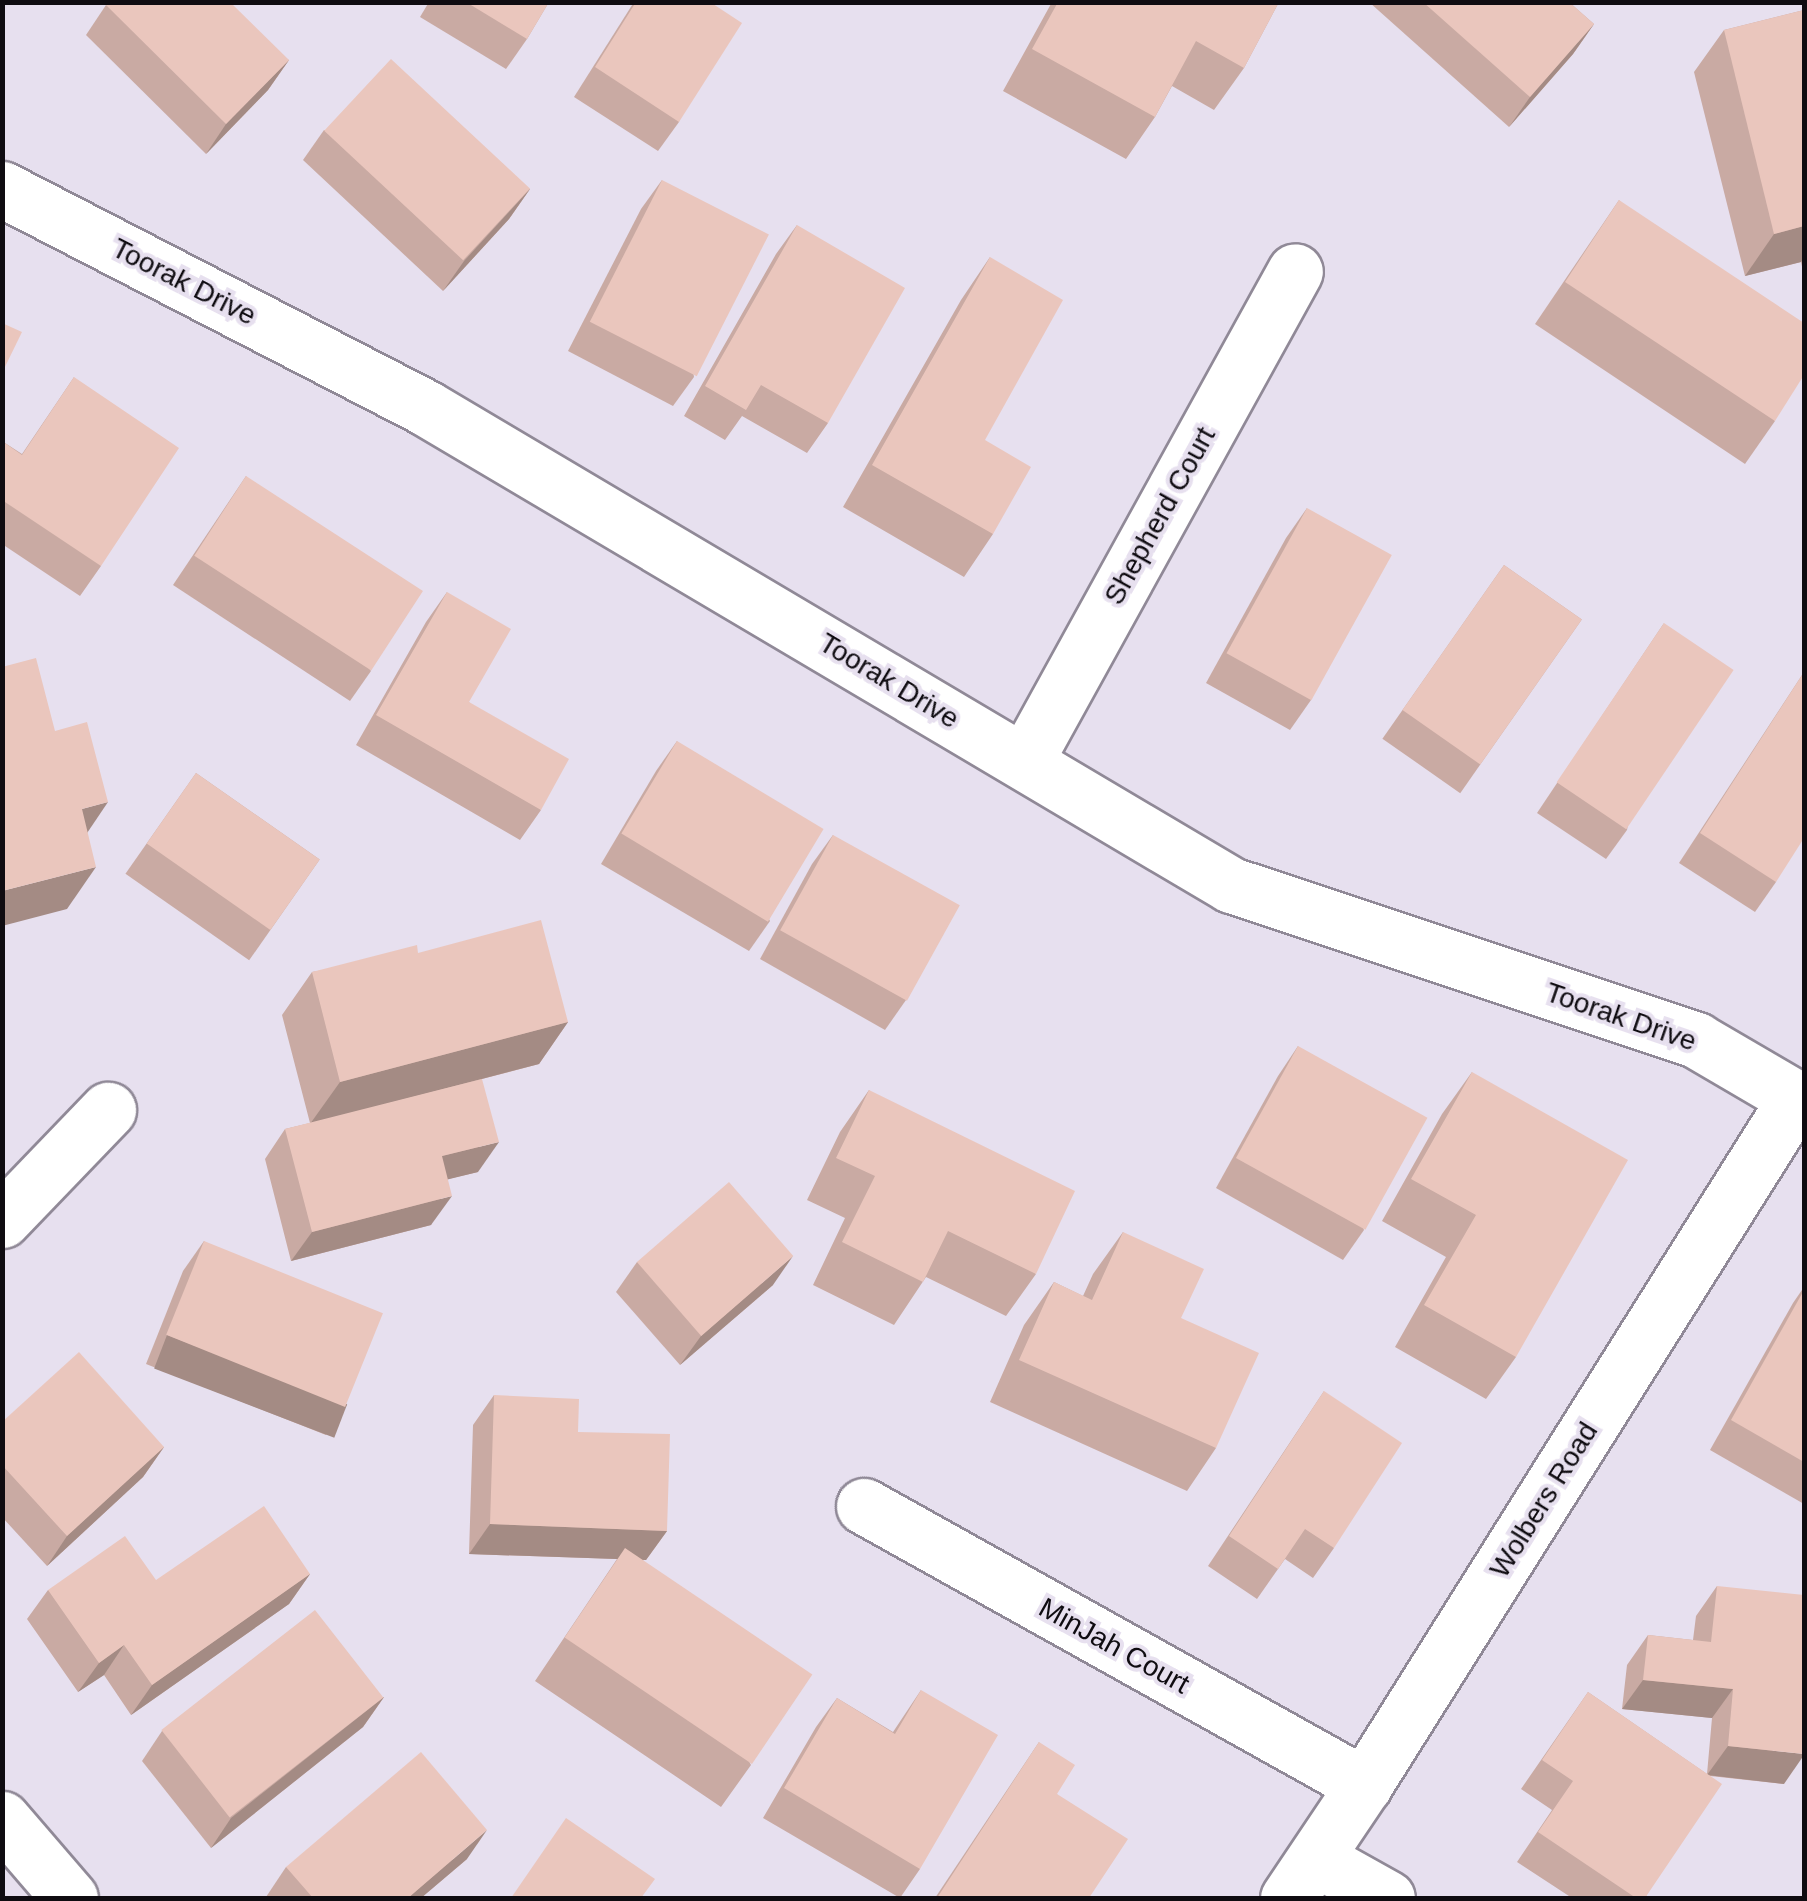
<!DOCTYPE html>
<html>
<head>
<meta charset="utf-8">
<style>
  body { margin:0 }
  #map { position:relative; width:1807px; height:1901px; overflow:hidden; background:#e7e0ef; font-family:Arial,sans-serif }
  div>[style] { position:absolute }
  .roads { filter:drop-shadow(2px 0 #908997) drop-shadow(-2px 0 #908997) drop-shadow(0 2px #908997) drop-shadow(0 -2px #908997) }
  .minor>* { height:55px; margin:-27.5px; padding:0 27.5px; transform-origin:27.5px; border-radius:27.5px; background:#fff }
  .wall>* { inset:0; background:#c9aaa3; transform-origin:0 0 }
  .shaded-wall>* { inset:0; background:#a48b84; transform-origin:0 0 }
  .building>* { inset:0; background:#eac6bd; transform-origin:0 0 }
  span { translate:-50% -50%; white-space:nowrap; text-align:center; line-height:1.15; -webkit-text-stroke:8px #e7e0ef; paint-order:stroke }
  .street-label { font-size:28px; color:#0f0c11 }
  .frame { position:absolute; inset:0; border:5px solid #0f0c11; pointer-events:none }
</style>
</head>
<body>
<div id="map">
  <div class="roads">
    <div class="minor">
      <i style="left:2px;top:189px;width:477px;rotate:27.3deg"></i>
      <i style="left:426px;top:408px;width:936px;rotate:30.65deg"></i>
      <i style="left:1231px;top:885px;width:490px;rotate:18.4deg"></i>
      <i style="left:1696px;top:1040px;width:125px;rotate:30.3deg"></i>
      <i style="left:1025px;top:761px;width:559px;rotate:-61.14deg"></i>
      <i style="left:2px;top:1220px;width:153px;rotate:-46.1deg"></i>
      <i style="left:864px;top:1506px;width:573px;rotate:29.16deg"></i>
      <i style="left:2px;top:1819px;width:104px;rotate:49.3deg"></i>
      <i style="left:1317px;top:1859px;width:80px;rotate:29.1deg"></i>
      <i style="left:1288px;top:1898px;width:136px;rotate:-56.1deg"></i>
      <i style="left:1364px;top:1785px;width:812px;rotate:-57.84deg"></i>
    </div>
  </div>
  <div class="wall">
    <i style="clip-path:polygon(429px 2px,549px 2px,527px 39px,506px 69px,420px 17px)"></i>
    <i style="clip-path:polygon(634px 2px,710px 2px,679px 122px,658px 151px,574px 97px)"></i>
    <i style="clip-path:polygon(1052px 2px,1279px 2px,1244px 68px,1214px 110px,1172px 86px,1155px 117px,1126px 159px,1003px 91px)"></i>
    <i style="clip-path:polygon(1369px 2px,1569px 2px,1594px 24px,1573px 54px,1509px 127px)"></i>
    <i style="clip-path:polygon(106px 5px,289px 60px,268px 90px,206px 154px,86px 35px)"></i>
    <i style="clip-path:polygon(1804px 10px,1804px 276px,1801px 262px,1745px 276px,1694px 72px,1724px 30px)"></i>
    <i style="clip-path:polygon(324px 130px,530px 189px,509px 219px,443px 291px,303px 160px)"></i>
    <i style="clip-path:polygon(662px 180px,694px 377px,673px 406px,568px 351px,641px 209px)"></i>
    <i style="clip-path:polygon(1619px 200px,1775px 421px,1745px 464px,1535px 324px)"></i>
    <i style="clip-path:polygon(797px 225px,828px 423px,807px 453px,742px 416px,725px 440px,684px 416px,776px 254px)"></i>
    <i style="clip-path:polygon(990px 257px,985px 440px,993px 534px,964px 577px,843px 507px,961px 300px)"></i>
    <i style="clip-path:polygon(74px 377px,101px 566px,80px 596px,2px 544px,2px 441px,22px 454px)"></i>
    <i style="clip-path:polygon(246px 476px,371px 671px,350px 701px,173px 585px)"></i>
    <i style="clip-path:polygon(1307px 508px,1311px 700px,1290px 730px,1206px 683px,1286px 538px)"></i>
    <i style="left:1504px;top:565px;width:95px;height:212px;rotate:35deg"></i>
    <i style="clip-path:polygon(447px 592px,469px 702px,541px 810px,520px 840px,356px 745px,426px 622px)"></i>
    <i style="clip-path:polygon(1664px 623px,1627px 830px,1606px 859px,1537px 813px)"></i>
    <i style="clip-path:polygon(1804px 672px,1776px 882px,1755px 912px,1679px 863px)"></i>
    <i style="clip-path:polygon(677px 741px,770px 921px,749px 951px,601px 864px,656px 771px)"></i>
    <i style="left:196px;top:773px;width:151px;height:123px;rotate:35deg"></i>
    <i style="clip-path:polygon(833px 835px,906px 1000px,885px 1030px,760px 959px,812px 864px)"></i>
    <i style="clip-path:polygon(418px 953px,568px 1022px,539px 1064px,482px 1079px,478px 1172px,448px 1179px,431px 1225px,291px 1261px,265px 1159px,285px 1129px,310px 1123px,282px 1015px,312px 972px)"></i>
    <i style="clip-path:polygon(1298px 1046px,1364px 1230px,1343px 1260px,1216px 1188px,1278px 1076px)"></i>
    <i style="clip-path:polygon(1472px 1072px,1516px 1357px,1486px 1399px,1395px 1347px,1446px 1257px,1382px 1221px,1442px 1114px)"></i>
    <i style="clip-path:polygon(869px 1090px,1036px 1274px,1006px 1316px,926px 1277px,894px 1325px,813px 1285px,845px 1218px,807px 1200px,840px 1132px)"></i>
    <i style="clip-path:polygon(1123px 1232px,1181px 1318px,1216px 1448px,1187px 1491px,990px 1402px,1024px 1325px,1054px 1282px,1083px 1296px,1093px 1274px)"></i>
    <i style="clip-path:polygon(204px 1241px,347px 1405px,326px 1435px,146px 1364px,183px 1271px)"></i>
    <i style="clip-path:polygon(637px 1262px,773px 1285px,680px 1365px,616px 1292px)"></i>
    <i style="clip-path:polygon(1804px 1287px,1804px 1504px,1710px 1450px,1793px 1303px)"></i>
    <i style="clip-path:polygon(1324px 1391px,1334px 1548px,1313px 1578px,1285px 1559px,1257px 1599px,1208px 1566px)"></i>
    <i style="clip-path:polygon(494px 1395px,578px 1432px,667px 1531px,646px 1560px,643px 1560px,751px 1765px,721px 1807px,535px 1681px,617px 1559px,469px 1554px,473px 1425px)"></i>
    <i style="clip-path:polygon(2px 1422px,164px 1447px,143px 1477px,47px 1566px,2px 1517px)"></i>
    <i style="clip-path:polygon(310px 1574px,289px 1604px,131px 1715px,104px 1675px,78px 1692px,27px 1619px,48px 1590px,156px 1580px)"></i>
    <i style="clip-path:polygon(1717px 1586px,1784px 1784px,1710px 1776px,1645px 1898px,1572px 1898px,1517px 1862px,1552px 1810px,1521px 1789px,1588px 1692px,1707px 1774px,1712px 1718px,1622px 1709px,1627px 1665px,1648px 1635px,1693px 1640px,1696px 1616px)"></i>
    <i style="clip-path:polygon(921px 1690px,920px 1869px,900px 1898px,763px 1818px,816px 1727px,837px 1698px,893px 1732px)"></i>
    <i style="clip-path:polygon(384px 1697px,363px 1727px,211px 1848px,142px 1761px,162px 1731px)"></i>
    <i style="clip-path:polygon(1039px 1742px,1057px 1794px,1089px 1898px,935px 1898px)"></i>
    <i style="clip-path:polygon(467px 1859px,421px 1898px,267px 1898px,266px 1897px,286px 1867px)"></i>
  </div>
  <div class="shaded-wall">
    <i style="clip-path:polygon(1594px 24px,1573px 54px,1509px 127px,1530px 97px)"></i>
    <i style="clip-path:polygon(289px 60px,268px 90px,206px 154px,226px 124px)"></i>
    <i style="clip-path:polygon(530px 189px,509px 219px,443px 291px,464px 261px)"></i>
    <i style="clip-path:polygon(1804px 226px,1804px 257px,1801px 262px,1745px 276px,1774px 234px)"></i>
    <i style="clip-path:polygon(108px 802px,79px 845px,82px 809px)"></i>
    <i style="clip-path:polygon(96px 867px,67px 909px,2px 926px,2px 891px)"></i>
    <i style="clip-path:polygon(568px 1022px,539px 1064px,310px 1124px,340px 1082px)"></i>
    <i style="clip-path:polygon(499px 1142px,478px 1172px,421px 1186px,442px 1156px)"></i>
    <i style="clip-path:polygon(452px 1196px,431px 1225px,291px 1261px,312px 1232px)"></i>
    <i style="clip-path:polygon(793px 1256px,773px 1285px,680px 1365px,701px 1336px)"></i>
    <i style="left:167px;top:1335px;width:193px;height:36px;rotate:21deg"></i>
    <i style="clip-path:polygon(164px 1447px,143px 1477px,47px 1566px,67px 1536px)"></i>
    <i style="clip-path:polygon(490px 1524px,667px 1531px,646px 1560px,469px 1554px)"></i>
    <i style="clip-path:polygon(310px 1574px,289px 1604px,131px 1715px,152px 1685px)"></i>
    <i style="clip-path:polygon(124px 1645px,104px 1675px,78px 1692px,99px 1663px)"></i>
    <i style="clip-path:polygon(1643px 1680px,1733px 1689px,1712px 1718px,1622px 1709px)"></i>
    <i style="clip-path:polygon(384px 1697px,363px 1727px,211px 1848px,231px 1818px)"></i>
    <i style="clip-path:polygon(1728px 1746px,1804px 1754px,1804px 1755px,1784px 1784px,1707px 1775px)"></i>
    <i style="clip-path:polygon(487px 1830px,467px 1859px,421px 1898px,408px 1898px)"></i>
  </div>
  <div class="building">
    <i style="clip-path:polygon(109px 2px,230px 2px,289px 60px,226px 124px,106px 5px)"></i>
    <i style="clip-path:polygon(466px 2px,549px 2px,527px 39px)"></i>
    <i style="clip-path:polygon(636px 2px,710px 2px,742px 23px,679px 122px,595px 67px)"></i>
    <i style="clip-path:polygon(1058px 2px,1279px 2px,1244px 68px,1196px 41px,1155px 117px,1032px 49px)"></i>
    <i style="clip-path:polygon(1423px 2px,1569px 2px,1594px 24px,1530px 97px)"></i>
    <i style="clip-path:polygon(1804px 10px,1804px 226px,1774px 234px,1724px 30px)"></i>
    <i style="left:391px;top:59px;width:190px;height:98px;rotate:43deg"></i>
    <i style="left:662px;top:180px;width:120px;height:159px;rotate:27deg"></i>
    <i style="clip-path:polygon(1619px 200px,1804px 323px,1804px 375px,1775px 421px,1565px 282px)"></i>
    <i style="clip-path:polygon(797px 225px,905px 288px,828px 423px,761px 385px,746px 410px,705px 386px)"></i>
    <i style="clip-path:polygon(990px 257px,1063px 300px,985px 440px,1031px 467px,993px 534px,872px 465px)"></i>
    <i style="clip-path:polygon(2px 323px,22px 332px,2px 373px)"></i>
    <i style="clip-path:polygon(74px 377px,179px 448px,101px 566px,2px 500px,2px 441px,22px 455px)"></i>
    <i style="left:246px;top:476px;width:211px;height:95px;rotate:33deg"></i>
    <i style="left:1307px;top:508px;width:97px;height:166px;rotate:29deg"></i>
    <i style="left:1504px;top:565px;width:95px;height:177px;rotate:35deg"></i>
    <i style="clip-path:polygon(447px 592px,511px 629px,469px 702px,569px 759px,541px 810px,376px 715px)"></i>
    <i style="left:1664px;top:623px;width:84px;height:192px;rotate:34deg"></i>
    <i style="clip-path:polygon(36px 658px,55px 731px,87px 722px,108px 802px,82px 809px,96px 867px,2px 891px,2px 667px)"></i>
    <i style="clip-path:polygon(1804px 672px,1804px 838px,1776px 882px,1700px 833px)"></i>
    <i style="left:677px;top:741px;width:171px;height:108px;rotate:31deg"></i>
    <i style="left:196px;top:773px;width:151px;height:86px;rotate:35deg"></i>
    <i style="left:833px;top:835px;width:145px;height:109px;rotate:29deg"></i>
    <i style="clip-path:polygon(541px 920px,568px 1022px,340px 1082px,312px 972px,417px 945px,418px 953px)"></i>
    <i style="left:1298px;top:1046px;width:148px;height:128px;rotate:29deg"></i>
    <i style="clip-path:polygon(1472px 1072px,1628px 1160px,1516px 1357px,1424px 1305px,1476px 1215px,1411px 1179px)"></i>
    <i style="clip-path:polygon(482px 1079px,499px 1142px,442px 1156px,452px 1196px,312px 1232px,285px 1129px)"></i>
    <i style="clip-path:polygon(869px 1090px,1075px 1191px,1036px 1274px,948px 1231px,923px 1282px,842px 1242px,875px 1176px,836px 1158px)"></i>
    <i style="left:729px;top:1182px;width:98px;height:122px;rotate:49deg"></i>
    <i style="clip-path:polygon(1123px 1232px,1204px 1269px,1181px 1318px,1259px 1353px,1216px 1448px,1019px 1360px,1054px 1282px,1092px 1300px)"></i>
    <i style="left:204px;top:1241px;width:193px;height:101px;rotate:22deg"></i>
    <i style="clip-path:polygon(1804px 1290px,1804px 1462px,1731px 1420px)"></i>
    <i style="clip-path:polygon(79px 1352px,164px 1447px,67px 1536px,2px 1465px,2px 1422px)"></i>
    <i style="clip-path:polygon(1324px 1391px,1402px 1443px,1334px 1548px,1305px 1529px,1278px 1569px,1229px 1536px)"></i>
    <i style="clip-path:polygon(494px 1395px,579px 1399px,578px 1432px,670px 1434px,667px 1531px,490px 1524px)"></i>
    <i style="clip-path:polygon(264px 1506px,310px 1574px,152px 1685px,124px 1645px,99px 1663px,48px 1590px,125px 1536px,156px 1580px)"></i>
    <i style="left:625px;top:1548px;width:226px;height:108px;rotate:34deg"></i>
    <i style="clip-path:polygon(1717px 1586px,1804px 1595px,1804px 1754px,1728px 1746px,1733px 1689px,1643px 1680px,1648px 1635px,1711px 1642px)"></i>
    <i style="left:315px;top:1610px;width:111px;height:195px;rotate:52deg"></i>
    <i style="clip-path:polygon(921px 1690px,998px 1735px,920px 1869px,784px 1788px,837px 1698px,895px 1734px)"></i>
    <i style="clip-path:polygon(1588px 1692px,1722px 1784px,1645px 1898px,1636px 1898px,1538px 1832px,1573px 1781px,1542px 1760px)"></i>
    <i style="clip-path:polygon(1039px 1742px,1075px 1765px,1057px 1794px,1128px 1839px,1089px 1898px,937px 1898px)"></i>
    <i style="clip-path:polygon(421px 1752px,487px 1830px,408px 1898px,313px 1898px,286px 1867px)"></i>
    <i style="clip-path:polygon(566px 1818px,655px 1879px,641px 1898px,511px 1898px)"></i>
  </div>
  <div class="street-label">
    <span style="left:184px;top:282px;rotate:27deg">Toorak Drive</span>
    <span style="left:1160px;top:516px;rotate:-61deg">Shepherd Court</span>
    <span style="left:889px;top:681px;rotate:31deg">Toorak Drive</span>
    <span style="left:1621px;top:1017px;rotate:19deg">Toorak Drive</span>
    <span style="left:1544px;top:1500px;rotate:-58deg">Wolbers Road</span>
    <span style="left:1114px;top:1646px;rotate:29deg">MinJah Court</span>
  </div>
  <div class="frame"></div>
</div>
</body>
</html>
